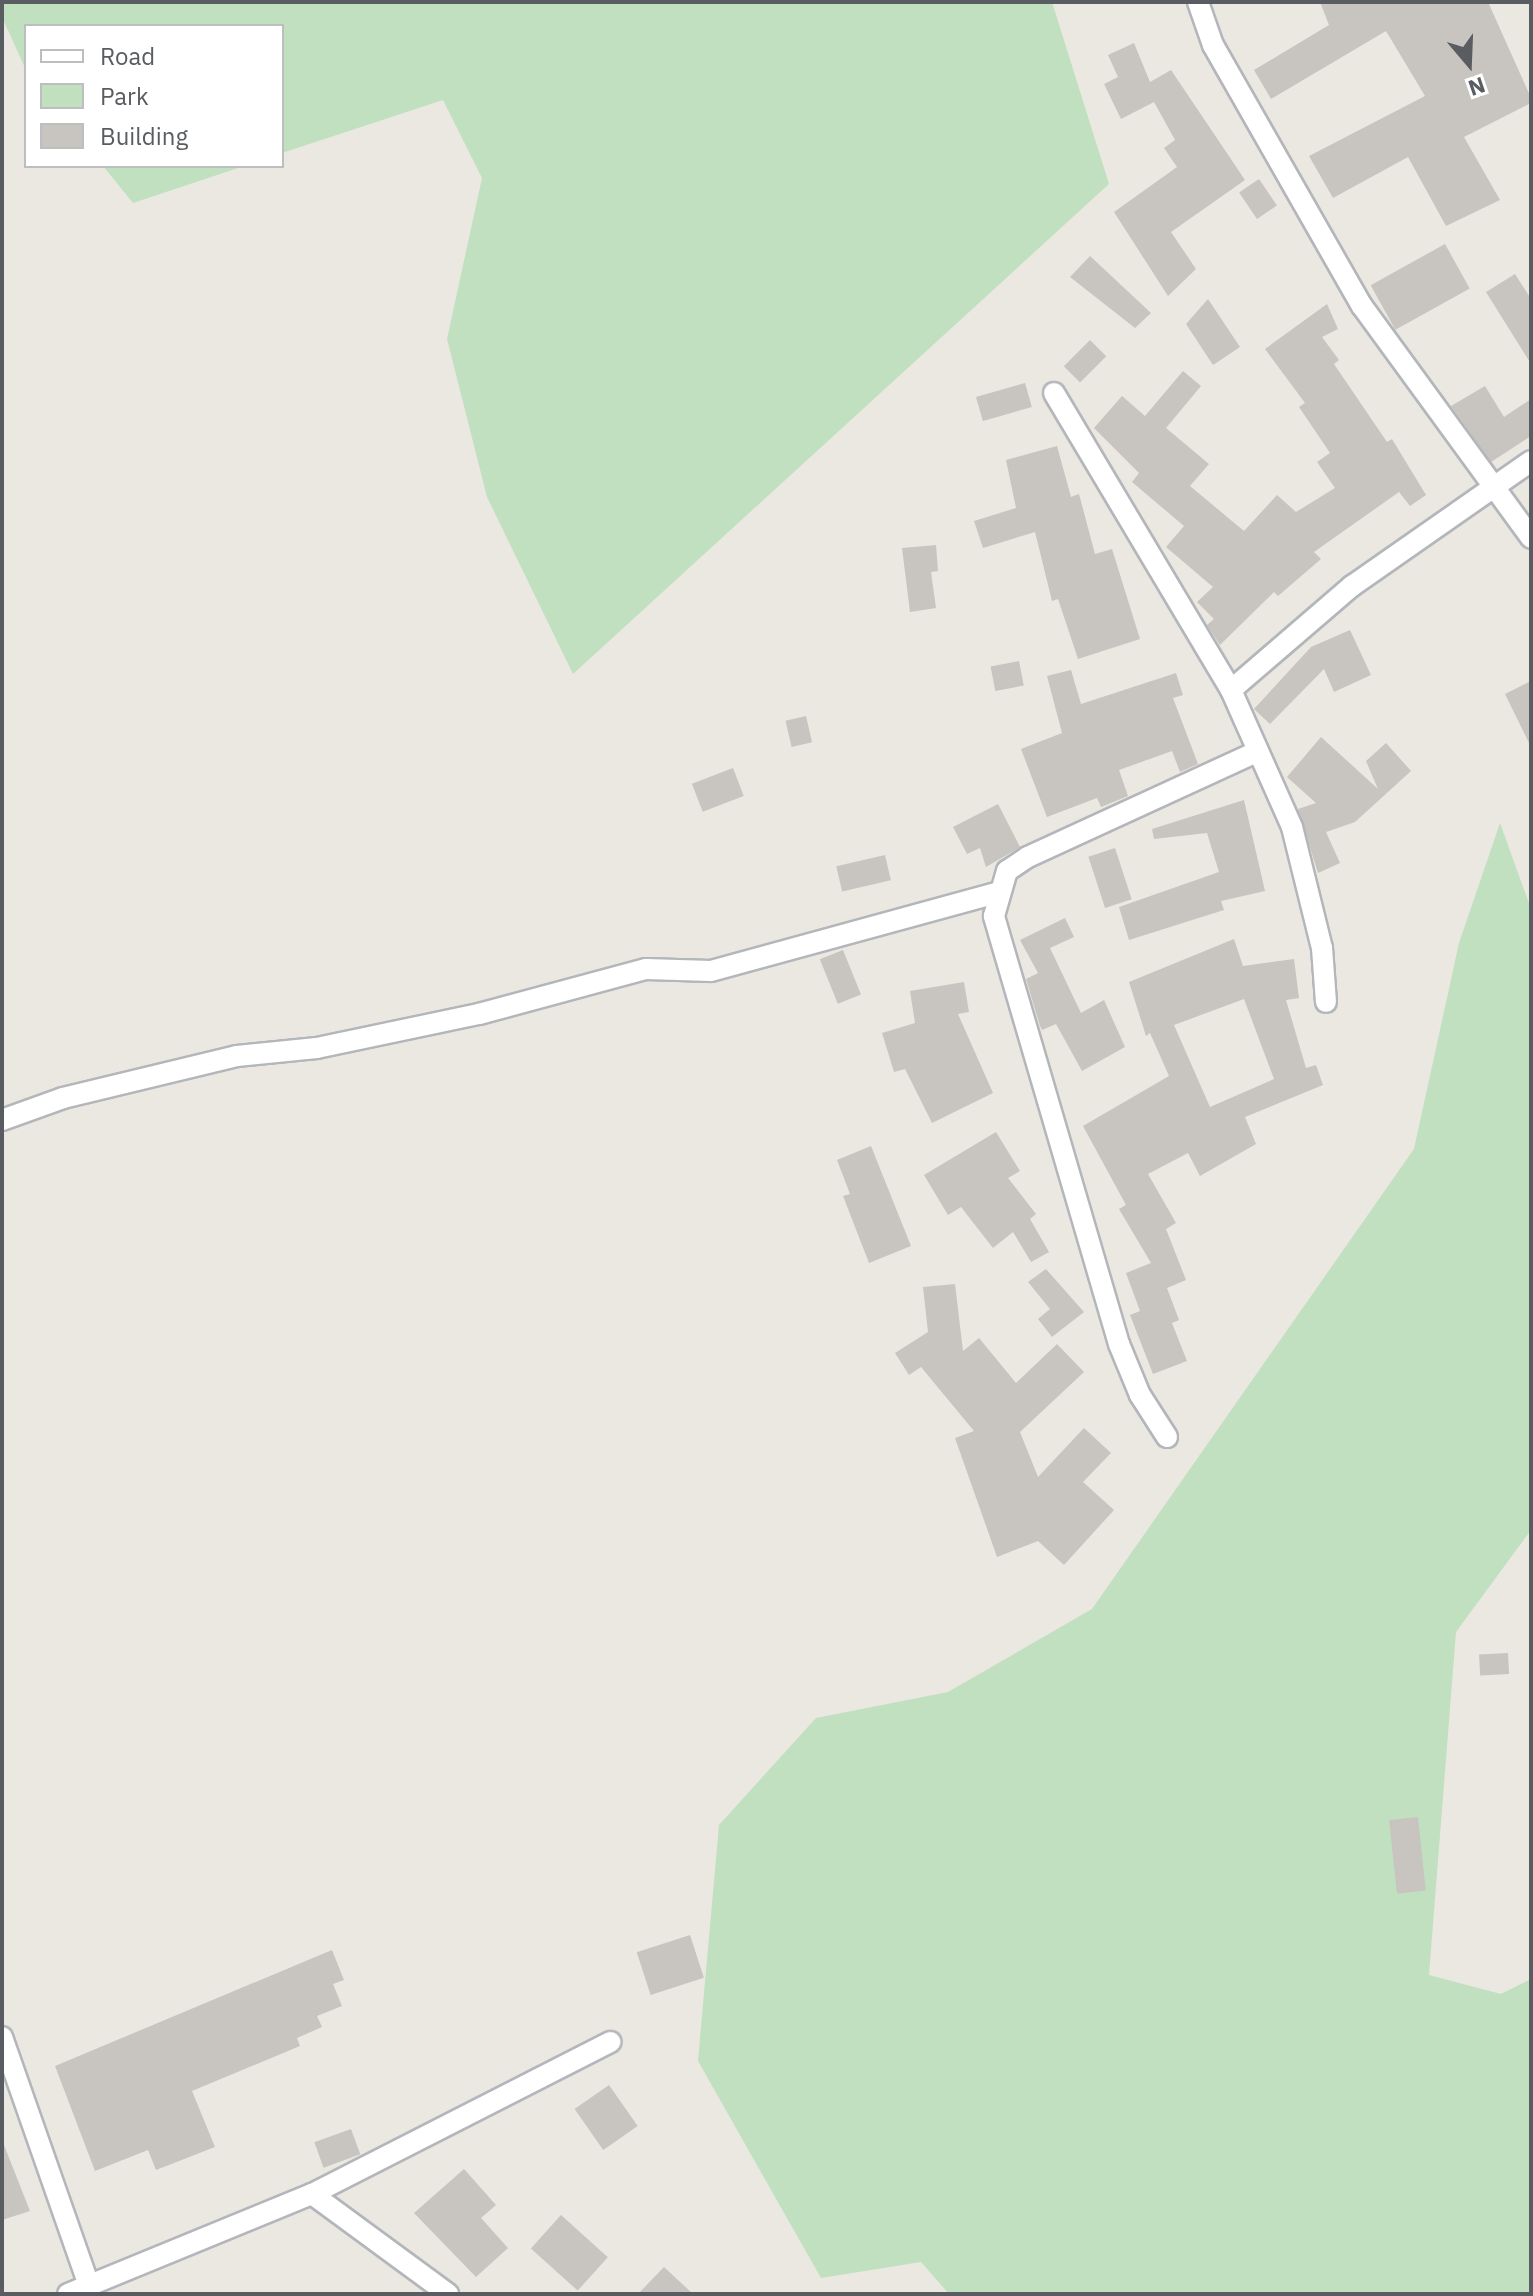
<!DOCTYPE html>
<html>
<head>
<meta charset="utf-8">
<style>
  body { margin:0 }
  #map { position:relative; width:1533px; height:2296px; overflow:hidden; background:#eae8e0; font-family:"IBM Plex Sans",sans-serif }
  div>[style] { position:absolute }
  .green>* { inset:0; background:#c0e0bf }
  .building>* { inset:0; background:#c8c4c0; transform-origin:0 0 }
  .roads { filter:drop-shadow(2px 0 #b3b6ba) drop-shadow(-2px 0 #b3b6ba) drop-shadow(0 2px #b3b6ba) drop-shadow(0 -2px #b3b6ba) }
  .street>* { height:20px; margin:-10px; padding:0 10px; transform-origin:10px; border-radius:10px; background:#fff }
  span { translate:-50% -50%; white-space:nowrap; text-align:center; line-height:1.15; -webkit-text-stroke:7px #fff; paint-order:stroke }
  .frame { position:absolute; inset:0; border:4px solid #595c60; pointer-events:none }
  .legend { position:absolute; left:24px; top:24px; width:260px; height:144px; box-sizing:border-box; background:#fff; border:2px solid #bdbebf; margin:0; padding:10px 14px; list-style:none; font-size:24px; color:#595c60 }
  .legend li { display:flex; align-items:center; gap:16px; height:40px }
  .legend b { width:40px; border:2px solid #bdbebf }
  .north { position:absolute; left:1429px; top:24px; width:80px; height:80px; -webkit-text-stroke:6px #fff; paint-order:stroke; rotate:161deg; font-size:22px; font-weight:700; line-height:32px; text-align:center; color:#595c60 }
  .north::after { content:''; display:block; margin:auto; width:28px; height:36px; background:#595c60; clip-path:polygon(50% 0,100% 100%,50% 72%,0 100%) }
</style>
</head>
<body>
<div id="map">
  <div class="green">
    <i style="clip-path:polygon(2px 2px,1052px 2px,1109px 184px,573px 674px,487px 497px,447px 339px,482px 178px,443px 100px,282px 153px,282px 26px,26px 26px,26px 70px,2px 17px)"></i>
    <i style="clip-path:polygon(103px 166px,244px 166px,133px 203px)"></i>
    <i style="clip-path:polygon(1500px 823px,1531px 909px,1531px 1530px,1456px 1632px,1429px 1975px,1501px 1994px,1531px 1979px,1531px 2294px,949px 2294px,921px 2262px,821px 2278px,698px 2061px,719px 1825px,816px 1718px,948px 1692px,1092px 1609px,1414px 1149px,1459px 943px)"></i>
  </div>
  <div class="building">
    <i style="clip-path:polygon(1320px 2px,1488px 2px,1531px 98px,1531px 103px,1464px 137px,1500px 200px,1446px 226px,1408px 157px,1333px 198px,1309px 156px,1425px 96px,1386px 31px,1271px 99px,1254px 70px,1329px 25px)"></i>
    <i style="clip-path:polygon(1134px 43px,1150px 82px,1171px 70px,1245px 180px,1171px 232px,1196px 269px,1168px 296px,1114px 212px,1177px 167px,1164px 148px,1175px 140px,1154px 102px,1121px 119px,1104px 84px,1118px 77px,1108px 55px)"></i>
    <i style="left:1259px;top:179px;width:32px;height:24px;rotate:56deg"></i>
    <i style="left:1445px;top:244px;width:51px;height:85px;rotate:61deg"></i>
    <i style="clip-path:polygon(1090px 256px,1151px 313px,1135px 328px,1070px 277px)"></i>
    <i style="clip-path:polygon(1515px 274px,1531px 299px,1531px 364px,1486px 292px)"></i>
    <i style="clip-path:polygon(1208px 299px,1240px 347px,1213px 365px,1186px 324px)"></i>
    <i style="clip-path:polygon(1327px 304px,1338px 329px,1322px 337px,1339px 360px,1334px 364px,1387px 442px,1392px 439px,1426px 495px,1410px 506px,1399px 492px,1314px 552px,1321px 559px,1278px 596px,1274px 592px,1220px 645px,1207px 625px,1214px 619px,1197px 602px,1213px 587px,1166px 547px,1184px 526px,1132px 482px,1139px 473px,1094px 428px,1122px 396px,1145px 416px,1183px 371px,1201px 386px,1166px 428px,1209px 464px,1190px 486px,1244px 531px,1277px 495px,1296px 512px,1335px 488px,1317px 462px,1330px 453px,1299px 407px,1305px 403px,1265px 349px)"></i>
    <i style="left:1090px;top:340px;width:23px;height:37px;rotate:45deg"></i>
    <i style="left:1025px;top:383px;width:25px;height:51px;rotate:74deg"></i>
    <i style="clip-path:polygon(1485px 386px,1504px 417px,1531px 399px,1531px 436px,1491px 462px,1451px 406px)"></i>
    <i style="clip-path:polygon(1057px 446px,1071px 497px,1079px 494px,1095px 554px,1112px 549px,1140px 639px,1078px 659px,1058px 599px,1052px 601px,1035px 532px,983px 548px,974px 521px,1016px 508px,1006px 460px)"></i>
    <i style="clip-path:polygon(936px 545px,938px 571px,931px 572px,936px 608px,910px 612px,902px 548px)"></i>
    <i style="clip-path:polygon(1350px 630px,1371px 675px,1334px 692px,1324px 669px,1270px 724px,1254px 709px,1311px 647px)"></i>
    <i style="left:1019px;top:661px;width:25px;height:29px;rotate:79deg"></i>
    <i style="clip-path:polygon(1071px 670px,1081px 704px,1176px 673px,1183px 695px,1173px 698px,1198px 764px,1180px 772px,1172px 751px,1119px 770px,1128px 796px,1101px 807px,1097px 798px,1047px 817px,1021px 749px,1062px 733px,1047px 676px)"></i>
    <i style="clip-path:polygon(1531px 681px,1531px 747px,1505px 694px)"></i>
    <i style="left:806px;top:716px;width:27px;height:21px;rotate:77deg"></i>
    <i style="clip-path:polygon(1321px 737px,1378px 789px,1366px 761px,1386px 743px,1411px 771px,1355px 822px,1326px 832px,1340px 863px,1318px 873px,1298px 809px,1316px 803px,1287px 777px)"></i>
    <i style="left:733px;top:768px;width:30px;height:44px;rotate:69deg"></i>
    <i style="clip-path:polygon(1244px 800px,1265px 891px,1221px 901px,1224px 910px,1129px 940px,1119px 907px,1219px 872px,1207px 833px,1154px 839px,1152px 829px)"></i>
    <i style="clip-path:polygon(998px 804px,1020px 847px,986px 867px,980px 848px,967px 854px,953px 827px)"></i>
    <i style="left:1115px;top:848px;width:54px;height:28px;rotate:72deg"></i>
    <i style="left:885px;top:855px;width:26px;height:50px;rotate:77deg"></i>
    <i style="clip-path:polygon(1065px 918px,1074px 937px,1050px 948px,1081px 1013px,1104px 1000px,1125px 1047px,1082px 1071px,1056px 1024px,1042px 1030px,1040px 1026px,1026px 979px,1038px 973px,1020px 940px)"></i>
    <i style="clip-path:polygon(evenodd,1234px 939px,1243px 966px,1294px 959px,1299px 998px,1286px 1000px,1306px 1068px,1316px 1065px,1323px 1085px,1245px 1117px,1256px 1144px,1200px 1176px,1188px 1153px,1148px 1174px,1176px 1223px,1166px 1229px,1186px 1280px,1167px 1288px,1179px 1320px,1172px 1323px,1187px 1361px,1153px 1374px,1130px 1315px,1140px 1311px,1126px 1273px,1151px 1263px,1119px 1209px,1126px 1205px,1083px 1126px,1169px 1076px,1150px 1033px,1146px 1036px,1129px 982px,1234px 939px,1244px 999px,1274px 1079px,1210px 1107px,1174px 1025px,1244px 999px)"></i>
    <i style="left:843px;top:950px;width:48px;height:25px;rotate:68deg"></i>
    <i style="clip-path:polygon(964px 982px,969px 1012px,958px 1014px,993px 1093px,932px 1123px,905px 1069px,894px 1072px,882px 1033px,915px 1023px,910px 991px)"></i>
    <i style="clip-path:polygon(996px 1132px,1020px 1171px,1008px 1178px,1036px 1214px,1030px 1219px,1049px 1252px,1031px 1262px,1013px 1232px,993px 1248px,961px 1207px,948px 1215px,924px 1175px)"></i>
    <i style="clip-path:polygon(871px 1146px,911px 1246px,869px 1263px,843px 1196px,850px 1194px,837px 1160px)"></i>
    <i style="clip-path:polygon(1046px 1269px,1084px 1312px,1052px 1337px,1038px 1319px,1050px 1309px,1028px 1282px)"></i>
    <i style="clip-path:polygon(955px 1284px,963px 1351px,979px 1338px,1016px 1383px,1057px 1344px,1084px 1372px,1020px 1432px,1038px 1477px,1084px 1428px,1111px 1453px,1083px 1482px,1114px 1510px,1064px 1565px,1038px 1541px,997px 1557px,955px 1438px,974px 1431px,921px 1367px,909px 1375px,895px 1353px,928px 1332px,923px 1287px)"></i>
    <i style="left:1508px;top:1653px;width:21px;height:29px;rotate:87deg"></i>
    <i style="left:1418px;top:1817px;width:74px;height:29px;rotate:84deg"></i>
    <i style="left:690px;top:1935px;width:45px;height:56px;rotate:72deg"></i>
    <i style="clip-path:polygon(332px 1950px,344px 1980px,333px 1984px,342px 2006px,317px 2016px,322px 2027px,297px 2038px,300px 2046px,192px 2091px,215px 2147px,156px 2170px,148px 2150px,95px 2171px,55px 2066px)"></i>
    <i style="left:609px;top:2085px;width:50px;height:42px;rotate:55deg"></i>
    <i style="left:351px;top:2129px;width:27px;height:39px;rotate:70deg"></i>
    <i style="clip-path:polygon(2px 2140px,30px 2211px,2px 2220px)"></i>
    <i style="clip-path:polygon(464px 2169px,496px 2205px,481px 2218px,508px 2248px,476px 2277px,414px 2213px)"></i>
    <i style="left:561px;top:2215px;width:63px;height:45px;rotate:42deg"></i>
    <i style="clip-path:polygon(664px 2267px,693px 2294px,638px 2294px)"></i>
  </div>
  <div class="roads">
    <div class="street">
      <i style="left:1198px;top:2px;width:46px;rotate:70.8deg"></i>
      <i style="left:1213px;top:45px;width:301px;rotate:60.3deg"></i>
      <i style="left:1362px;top:306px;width:287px;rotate:53.9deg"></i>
      <i style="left:1054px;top:393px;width:346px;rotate:59.2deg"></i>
      <i style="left:1231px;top:690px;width:150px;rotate:66deg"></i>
      <i style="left:1292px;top:827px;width:125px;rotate:76.1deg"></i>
      <i style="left:1322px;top:948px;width:54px;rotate:85.8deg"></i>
      <i style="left:1231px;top:690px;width:160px;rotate:-40.7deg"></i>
      <i style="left:1352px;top:586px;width:218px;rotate:-34.9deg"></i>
      <i style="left:2px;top:1120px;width:65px;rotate:-19.8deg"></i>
      <i style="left:63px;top:1098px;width:179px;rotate:-13.6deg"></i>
      <i style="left:237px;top:1056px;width:80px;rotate:-5.7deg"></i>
      <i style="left:317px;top:1048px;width:166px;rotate:-11.9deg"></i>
      <i style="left:479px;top:1014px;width:173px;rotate:-15.1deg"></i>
      <i style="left:646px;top:969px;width:65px;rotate:1.8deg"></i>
      <i style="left:711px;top:971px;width:296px;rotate:-15.3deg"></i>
      <i style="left:1167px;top:1437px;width:50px;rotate:-122.7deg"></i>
      <i style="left:1140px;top:1395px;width:55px;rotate:-112.4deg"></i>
      <i style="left:1119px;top:1344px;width:446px;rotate:-106.3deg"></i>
      <i style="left:994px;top:916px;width:47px;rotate:-73.9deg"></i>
      <i style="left:1007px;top:871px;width:25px;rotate:-34deg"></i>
      <i style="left:1028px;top:857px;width:253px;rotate:-24.7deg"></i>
      <i style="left:2px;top:2037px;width:264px;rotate:70.7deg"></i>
      <i style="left:312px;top:2194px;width:169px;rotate:36.3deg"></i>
      <i style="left:68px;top:2294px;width:264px;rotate:-22.3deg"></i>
      <i style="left:312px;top:2194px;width:335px;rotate:-27deg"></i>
    </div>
  </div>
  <div class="frame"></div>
  <ul class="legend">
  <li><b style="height:10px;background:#fff"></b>Road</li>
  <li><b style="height:22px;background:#c0e0bf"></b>Park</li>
  <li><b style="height:22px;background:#c8c4c0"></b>Building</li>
  </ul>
  <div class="north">N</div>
</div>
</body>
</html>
